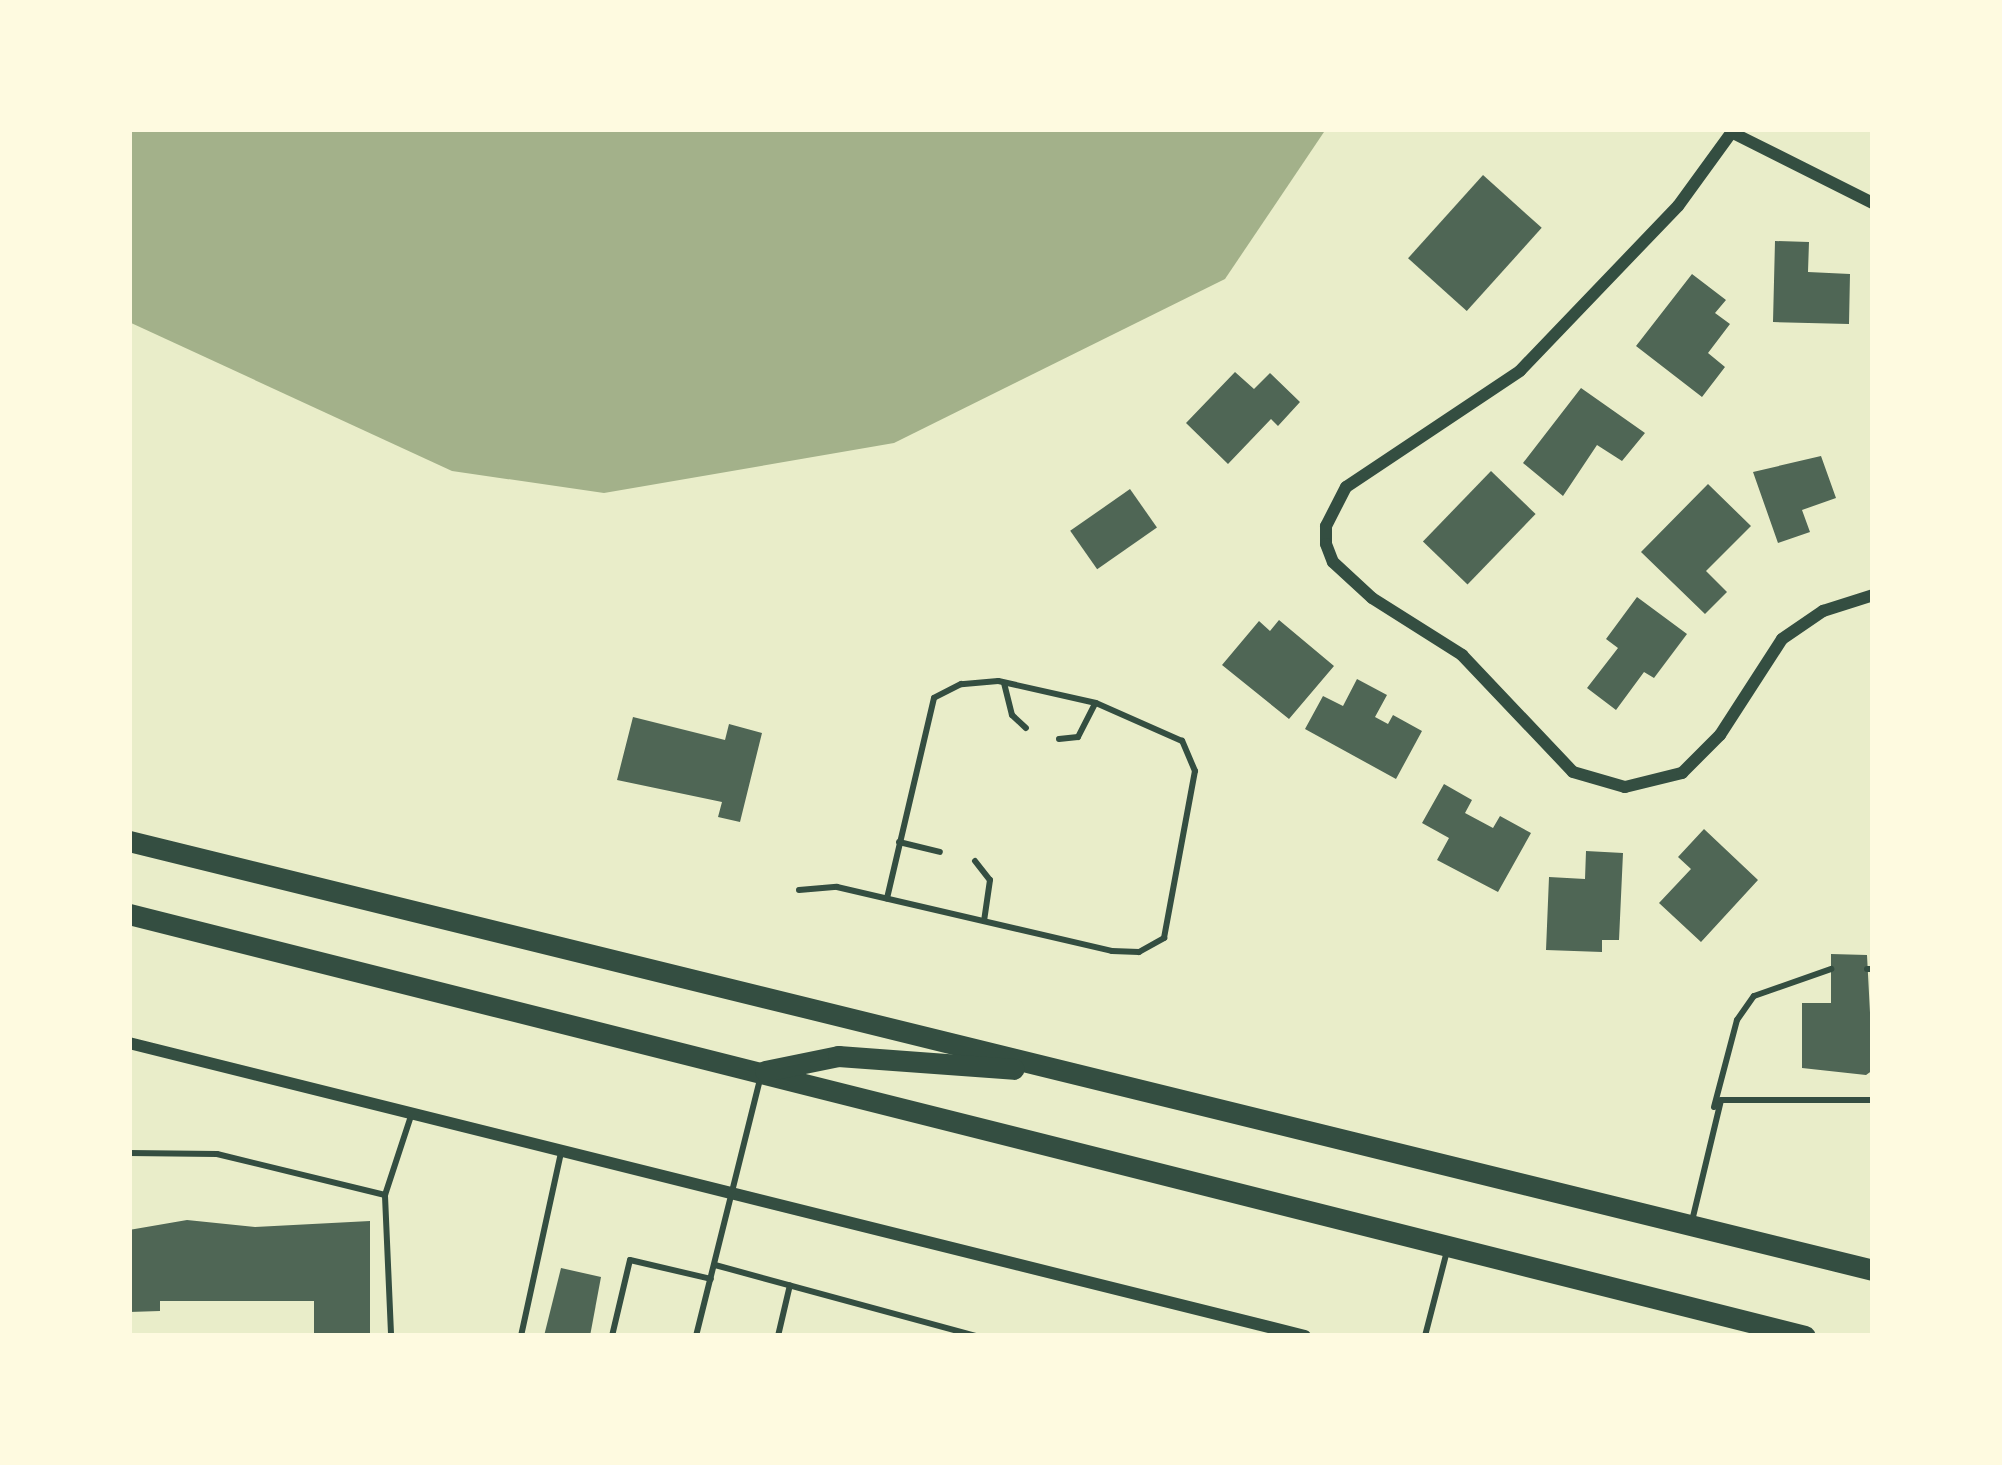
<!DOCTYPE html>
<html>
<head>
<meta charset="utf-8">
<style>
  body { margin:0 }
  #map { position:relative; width:2002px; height:1465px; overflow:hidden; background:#e9edc9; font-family:Cabin,sans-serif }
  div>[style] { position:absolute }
  .water>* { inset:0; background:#a3b18a }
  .building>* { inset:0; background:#4f6655; transform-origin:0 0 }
  .service>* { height:6px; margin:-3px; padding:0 3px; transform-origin:3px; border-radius:3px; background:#344e41 }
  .minor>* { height:12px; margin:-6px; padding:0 6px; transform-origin:6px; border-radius:6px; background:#344e41 }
  .primary>* { height:21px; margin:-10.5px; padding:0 10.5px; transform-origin:10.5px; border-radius:10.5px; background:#344e41 }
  span { translate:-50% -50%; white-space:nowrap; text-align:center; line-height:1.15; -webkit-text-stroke:9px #fefae0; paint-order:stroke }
  .frame { position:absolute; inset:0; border:132px solid #fefae0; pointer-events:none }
</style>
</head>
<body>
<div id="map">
  <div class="water">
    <i style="clip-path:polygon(129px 129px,1326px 129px,1225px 279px,894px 443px,604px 493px,452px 471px,129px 322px)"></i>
  </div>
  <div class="building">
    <i style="left:1483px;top:175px;width:79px;height:112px;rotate:42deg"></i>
    <i style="clip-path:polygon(1775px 241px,1809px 242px,1808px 272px,1850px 274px,1849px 324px,1773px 322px)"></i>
    <i style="clip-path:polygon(1692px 274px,1726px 300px,1715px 313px,1730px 324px,1708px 353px,1725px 367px,1702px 397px,1636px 346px)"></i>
    <i style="clip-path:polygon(1235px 372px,1254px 389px,1270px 373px,1300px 402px,1278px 426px,1271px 419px,1228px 464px,1186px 423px)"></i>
    <i style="clip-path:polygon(1581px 388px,1645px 433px,1622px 461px,1597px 445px,1563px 496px,1523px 463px)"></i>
    <i style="clip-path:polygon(1821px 456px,1836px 498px,1802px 510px,1810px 532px,1778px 543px,1753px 472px)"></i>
    <i style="left:1491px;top:471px;width:62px;height:98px;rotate:44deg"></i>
    <i style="clip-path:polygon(1708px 484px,1751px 526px,1706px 571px,1727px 592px,1705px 614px,1641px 552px)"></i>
    <i style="left:1130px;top:489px;width:47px;height:73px;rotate:55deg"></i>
    <i style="clip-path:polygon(1637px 597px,1687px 634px,1654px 678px,1644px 672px,1616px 710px,1587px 688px,1618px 648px,1606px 639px)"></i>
    <i style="clip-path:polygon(1279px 620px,1334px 666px,1289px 719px,1222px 665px,1259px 621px,1270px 631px)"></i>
    <i style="clip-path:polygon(1357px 679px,1387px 695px,1375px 717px,1388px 724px,1393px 715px,1422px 731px,1396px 779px,1305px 729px,1323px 696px,1343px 706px)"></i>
    <i style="clip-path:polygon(633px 717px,725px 740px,729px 724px,762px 733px,740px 822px,718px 817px,722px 802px,617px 780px)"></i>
    <i style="clip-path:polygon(1444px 784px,1472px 800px,1465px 813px,1493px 828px,1500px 816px,1531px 833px,1498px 892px,1437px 860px,1449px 838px,1422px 823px)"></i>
    <i style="clip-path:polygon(1704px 829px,1758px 880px,1701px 942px,1659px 903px,1691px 869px,1678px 857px)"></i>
    <i style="clip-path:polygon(1586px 851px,1623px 853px,1619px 940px,1602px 940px,1602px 952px,1546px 950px,1549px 877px,1585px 879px)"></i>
    <i style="clip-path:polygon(1831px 954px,1867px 955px,1873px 1070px,1866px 1075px,1802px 1068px,1802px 1003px,1831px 1003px)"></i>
    <i style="clip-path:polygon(187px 1220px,255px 1227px,370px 1221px,370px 1336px,314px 1336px,314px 1301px,160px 1301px,160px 1311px,129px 1312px,129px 1230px)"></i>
    <i style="clip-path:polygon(561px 1268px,601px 1277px,590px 1336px,544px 1336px)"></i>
  </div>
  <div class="service">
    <i style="left:1004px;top:683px;width:33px;rotate:76deg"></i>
    <i style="left:1012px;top:715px;width:19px;rotate:43deg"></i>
    <i style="left:1059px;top:739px;width:19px;rotate:-6deg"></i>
    <i style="left:1078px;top:737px;width:37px;rotate:-63deg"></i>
    <i style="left:899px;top:842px;width:42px;rotate:13.7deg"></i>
    <i style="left:975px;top:861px;width:24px;rotate:52deg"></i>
    <i style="left:990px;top:880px;width:41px;rotate:98.3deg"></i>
    <i style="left:799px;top:890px;width:38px;rotate:-5deg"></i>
    <i style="left:837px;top:887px;width:282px;rotate:13.1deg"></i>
    <i style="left:1112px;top:951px;width:27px;rotate:2deg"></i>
    <i style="left:1139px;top:952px;width:29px;rotate:-29deg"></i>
    <i style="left:1164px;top:938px;width:170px;rotate:-79.5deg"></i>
    <i style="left:1195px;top:771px;width:33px;rotate:-113deg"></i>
    <i style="left:1182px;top:741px;width:94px;rotate:-156.2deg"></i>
    <i style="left:1096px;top:703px;width:100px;rotate:-167.3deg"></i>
    <i style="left:998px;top:681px;width:37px;rotate:175deg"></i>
    <i style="left:961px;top:684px;width:30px;rotate:153deg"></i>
    <i style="left:934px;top:698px;width:206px;rotate:103.2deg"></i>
    <i style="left:1867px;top:969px;width:6px"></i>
    <i style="left:1714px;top:1107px;width:90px;rotate:-75.2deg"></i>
    <i style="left:1737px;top:1020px;width:29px;rotate:-55deg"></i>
    <i style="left:1754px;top:996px;width:82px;rotate:-19.3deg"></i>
    <i style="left:129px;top:1153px;width:88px;rotate:0.7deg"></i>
    <i style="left:217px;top:1154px;width:173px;rotate:13.7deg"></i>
    <i style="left:385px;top:1195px;width:83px;rotate:-71.8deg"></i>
    <i style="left:385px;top:1196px;width:140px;rotate:87.5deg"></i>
    <i style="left:1692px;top:1221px;width:124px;rotate:-76.5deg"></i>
    <i style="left:1721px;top:1100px;width:152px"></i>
    <i style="left:715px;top:1265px;width:270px;rotate:15.2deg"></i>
    <i style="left:521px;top:1336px;width:187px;rotate:-77.7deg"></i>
    <i style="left:612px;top:1336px;width:78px;rotate:-76.7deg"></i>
    <i style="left:630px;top:1260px;width:83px;rotate:13.2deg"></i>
    <i style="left:696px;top:1336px;width:268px;rotate:-76deg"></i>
    <i style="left:778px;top:1336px;width:52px;rotate:-76.8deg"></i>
    <i style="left:1425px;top:1336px;width:88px;rotate:-75.5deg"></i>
  </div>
  <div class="minor">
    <i style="left:1734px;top:129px;width:95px;rotate:126deg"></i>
    <i style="left:1678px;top:206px;width:228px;rotate:133.8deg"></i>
    <i style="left:1520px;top:371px;width:209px;rotate:146.3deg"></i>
    <i style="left:1346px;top:487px;width:44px;rotate:117.1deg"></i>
    <i style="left:1326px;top:526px;width:18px;rotate:90deg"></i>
    <i style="left:1326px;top:544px;width:19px;rotate:69deg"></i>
    <i style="left:1333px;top:562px;width:53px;rotate:42.7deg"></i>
    <i style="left:1372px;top:598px;width:107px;rotate:32.3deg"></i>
    <i style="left:1462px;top:655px;width:161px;rotate:46.5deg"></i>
    <i style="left:1573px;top:772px;width:54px;rotate:16.1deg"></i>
    <i style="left:1625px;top:787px;width:59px;rotate:-13.8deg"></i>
    <i style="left:1682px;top:773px;width:54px;rotate:-45deg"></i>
    <i style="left:1720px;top:735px;width:114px;rotate:-57.1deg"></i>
    <i style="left:1782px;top:639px;width:50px;rotate:-34.3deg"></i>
    <i style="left:1823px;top:611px;width:52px;rotate:-17.7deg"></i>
    <i style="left:1733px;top:133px;width:157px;rotate:26.6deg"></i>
    <i style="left:129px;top:1043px;width:1212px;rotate:13.99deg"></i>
  </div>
  <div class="primary">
    <i style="left:129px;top:841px;width:1796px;rotate:13.82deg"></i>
    <i style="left:129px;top:914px;width:1728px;rotate:14.13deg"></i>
    <i style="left:765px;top:1071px;width:75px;rotate:-11.6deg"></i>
    <i style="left:838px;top:1056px;width:176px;rotate:4.2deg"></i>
  </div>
  <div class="frame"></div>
</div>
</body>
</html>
